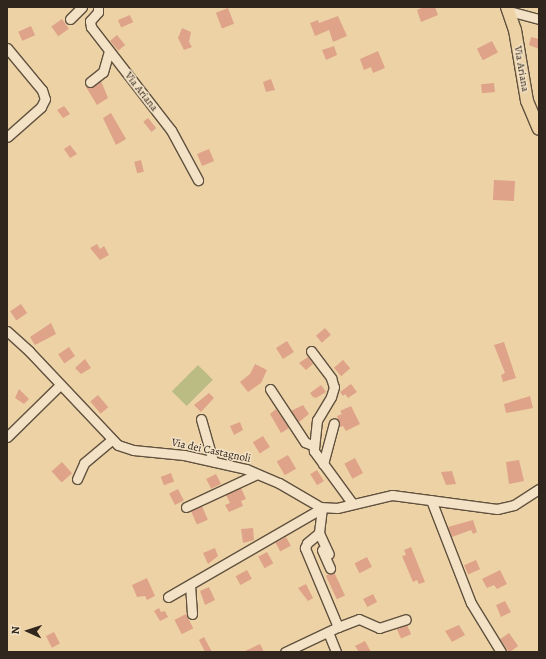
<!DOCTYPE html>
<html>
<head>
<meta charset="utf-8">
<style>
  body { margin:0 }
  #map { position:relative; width:546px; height:659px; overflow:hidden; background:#edd2a6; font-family:Alegreya,serif }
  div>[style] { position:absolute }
  .green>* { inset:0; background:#bbbb84; transform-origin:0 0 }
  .building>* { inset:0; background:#dea388; transform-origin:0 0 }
  .roads { filter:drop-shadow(1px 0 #60513f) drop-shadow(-1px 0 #60513f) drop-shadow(0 1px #60513f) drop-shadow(0 -1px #60513f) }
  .minor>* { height:9px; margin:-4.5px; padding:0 4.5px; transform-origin:4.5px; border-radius:4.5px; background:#f3e2c5 }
  .major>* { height:12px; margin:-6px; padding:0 6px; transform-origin:6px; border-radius:6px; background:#edd2a6 }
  span { translate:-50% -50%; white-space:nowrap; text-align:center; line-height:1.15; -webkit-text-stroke:3px #f3e2c5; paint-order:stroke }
  .street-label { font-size:11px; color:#31261d }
  .frame { position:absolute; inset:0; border:8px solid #31261d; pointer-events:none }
  .north { position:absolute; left:8px; top:611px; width:40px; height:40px; -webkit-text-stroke:3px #f3e2c5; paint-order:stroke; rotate:273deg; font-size:11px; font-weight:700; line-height:16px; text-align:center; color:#31261d }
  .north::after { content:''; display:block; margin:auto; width:14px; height:18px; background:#31261d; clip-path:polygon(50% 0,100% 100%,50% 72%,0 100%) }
</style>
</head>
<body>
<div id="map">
  <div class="green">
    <i style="left:198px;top:365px;width:21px;height:37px;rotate:45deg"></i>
  </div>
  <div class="building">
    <i style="clip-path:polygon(424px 7px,435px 7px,438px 15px,421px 22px,417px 10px)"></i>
    <i style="left:228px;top:8px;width:17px;height:13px;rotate:69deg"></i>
    <i style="left:130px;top:15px;width:8px;height:13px;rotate:67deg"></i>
    <i style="clip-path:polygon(338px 16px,347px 36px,333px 42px,329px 30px,315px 36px,310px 23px,318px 20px,319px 23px)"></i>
    <i style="left:62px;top:19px;width:12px;height:13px;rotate:55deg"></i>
    <i style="left:31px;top:26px;width:10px;height:14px;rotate:66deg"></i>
    <i style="clip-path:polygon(182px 28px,191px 32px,189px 42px,192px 47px,184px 50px,178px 38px)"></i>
    <i style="left:117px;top:35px;width:13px;height:9px;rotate:51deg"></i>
    <i style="clip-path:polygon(531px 37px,539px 39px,539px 49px,529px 45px)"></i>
    <i style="left:492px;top:41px;width:13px;height:17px;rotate:63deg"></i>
    <i style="clip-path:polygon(334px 46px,337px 55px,326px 60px,322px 50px)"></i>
    <i style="clip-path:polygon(378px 51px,385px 68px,373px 73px,371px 67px,364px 70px,360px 59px)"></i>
    <i style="clip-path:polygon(271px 79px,275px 90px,266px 92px,263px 82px)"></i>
    <i style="clip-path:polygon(101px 81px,108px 98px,97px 105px,86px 87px,91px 88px)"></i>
    <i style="left:494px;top:83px;width:9px;height:13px;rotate:84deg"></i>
    <i style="clip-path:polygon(64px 106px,70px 114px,63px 118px,57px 110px)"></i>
    <i style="clip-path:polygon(111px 113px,126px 139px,116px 145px,103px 118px)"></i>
    <i style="left:148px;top:118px;width:13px;height:6px;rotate:51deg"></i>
    <i style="clip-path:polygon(70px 145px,77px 154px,70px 158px,64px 149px)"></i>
    <i style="left:209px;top:149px;width:13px;height:13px;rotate:67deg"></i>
    <i style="left:141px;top:160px;width:12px;height:7px;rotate:76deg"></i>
    <i style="left:494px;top:180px;width:21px;height:20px;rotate:3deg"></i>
    <i style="clip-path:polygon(97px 244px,100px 249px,104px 246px,109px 255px,100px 260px,90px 248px)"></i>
    <i style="left:21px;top:304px;width:11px;height:13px;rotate:56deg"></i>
    <i style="clip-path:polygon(51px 323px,56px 334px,35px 345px,30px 337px)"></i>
    <i style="left:325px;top:328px;width:9px;height:12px;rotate:49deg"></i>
    <i style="left:287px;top:341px;width:13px;height:13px;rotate:58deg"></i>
    <i style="clip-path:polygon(504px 342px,516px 378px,503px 382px,501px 375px,505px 373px,494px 345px)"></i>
    <i style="left:69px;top:347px;width:11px;height:13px;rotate:56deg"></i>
    <i style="clip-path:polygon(308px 357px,313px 364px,306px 370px,299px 363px)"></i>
    <i style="clip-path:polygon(85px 359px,91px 368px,81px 374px,75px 368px)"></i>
    <i style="left:343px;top:360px;width:11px;height:12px;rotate:49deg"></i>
    <i style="clip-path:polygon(255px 364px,267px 370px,261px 383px,248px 392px,240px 382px,250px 374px)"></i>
    <i style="clip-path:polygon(351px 384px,357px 392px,348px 398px,345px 394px,343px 396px,340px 392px)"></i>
    <i style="clip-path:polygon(321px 385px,326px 392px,316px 398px,313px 397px,310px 393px)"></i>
    <i style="clip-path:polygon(19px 389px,29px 399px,24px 404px,15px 398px)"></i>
    <i style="clip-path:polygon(209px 393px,214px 398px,201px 412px,194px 405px)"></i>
    <i style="left:98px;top:395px;width:16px;height:10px;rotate:50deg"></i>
    <i style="clip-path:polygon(530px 396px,533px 408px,506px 413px,504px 404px)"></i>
    <i style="clip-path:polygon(303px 405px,309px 414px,299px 422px,291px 411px)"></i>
    <i style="clip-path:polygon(351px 406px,360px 424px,346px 431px,343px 426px,340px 427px,337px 416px,342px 414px,340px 411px)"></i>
    <i style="clip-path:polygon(276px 409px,289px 428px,281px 433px,270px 414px)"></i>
    <i style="clip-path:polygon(240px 422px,243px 430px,234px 435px,230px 426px)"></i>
    <i style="left:263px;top:436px;width:13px;height:12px;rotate:58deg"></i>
    <i style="left:288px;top:455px;width:16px;height:13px;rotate:60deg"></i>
    <i style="left:355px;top:458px;width:17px;height:12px;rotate:62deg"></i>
    <i style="clip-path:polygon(519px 460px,524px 481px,509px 484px,506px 462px)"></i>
    <i style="left:62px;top:462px;width:15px;height:14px;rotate:48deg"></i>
    <i style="left:317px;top:470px;width:13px;height:8px;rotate:58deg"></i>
    <i style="clip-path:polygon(452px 471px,456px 484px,446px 485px,441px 472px)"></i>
    <i style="left:171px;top:473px;width:9px;height:11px;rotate:69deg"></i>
    <i style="left:216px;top:474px;width:11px;height:11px;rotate:63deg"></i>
    <i style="clip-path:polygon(241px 488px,246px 499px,241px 501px,243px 506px,229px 512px,225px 505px,230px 503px,226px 495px)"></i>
    <i style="left:178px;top:489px;width:13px;height:10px;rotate:63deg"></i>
    <i style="left:202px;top:506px;width:15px;height:12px;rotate:67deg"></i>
    <i style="clip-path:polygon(473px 520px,477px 532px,473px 534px,471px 530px,452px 537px,448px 527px)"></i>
    <i style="clip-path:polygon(253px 528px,254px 540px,243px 543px,241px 529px)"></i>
    <i style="left:286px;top:537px;width:10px;height:12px;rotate:61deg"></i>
    <i style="clip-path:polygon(411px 547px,425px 582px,419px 584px,417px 580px,413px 582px,402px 556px,406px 555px,404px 550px)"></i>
    <i style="clip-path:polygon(215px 548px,218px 556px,208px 564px,203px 553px)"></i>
    <i style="left:267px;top:552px;width:13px;height:10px;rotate:61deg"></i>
    <i style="left:367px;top:557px;width:11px;height:14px;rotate:63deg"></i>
    <i style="left:476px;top:560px;width:10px;height:13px;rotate:66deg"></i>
    <i style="left:247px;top:570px;width:10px;height:13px;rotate:61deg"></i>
    <i style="clip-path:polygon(500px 570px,507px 584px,497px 589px,494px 585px,487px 588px,482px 579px)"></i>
    <i style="left:334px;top:572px;width:26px;height:9px;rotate:65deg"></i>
    <i style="clip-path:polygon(147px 578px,155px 596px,147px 600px,145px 596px,137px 597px,132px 585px)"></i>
    <i style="clip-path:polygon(306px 584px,313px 598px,308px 601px,298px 588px)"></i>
    <i style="clip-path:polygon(209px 587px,215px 600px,205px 605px,200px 591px)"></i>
    <i style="left:373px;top:594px;width:9px;height:11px;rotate:63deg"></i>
    <i style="clip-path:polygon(505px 601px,511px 612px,501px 617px,496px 605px)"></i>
    <i style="clip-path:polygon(159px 608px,161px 612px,165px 611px,168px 617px,160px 621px,154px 611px)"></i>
    <i style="left:186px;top:614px;width:16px;height:13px;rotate:63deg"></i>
    <i style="left:407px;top:625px;width:10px;height:11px;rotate:66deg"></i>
    <i style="clip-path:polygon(459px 625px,465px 635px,452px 642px,445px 631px)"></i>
    <i style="left:54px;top:632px;width:13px;height:9px;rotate:63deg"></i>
    <i style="left:509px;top:633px;width:16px;height:11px;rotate:55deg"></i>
    <i style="clip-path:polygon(204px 637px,212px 652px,205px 652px,199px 640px)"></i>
    <i style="clip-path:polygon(365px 641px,371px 652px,359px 652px,355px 646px)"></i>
    <i style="clip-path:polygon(260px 644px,264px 652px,243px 652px)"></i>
  </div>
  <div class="roads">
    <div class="minor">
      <i style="left:98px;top:7px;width:5px;rotate:90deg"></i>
      <i style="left:98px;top:12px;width:12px;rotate:132deg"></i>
      <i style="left:90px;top:21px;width:6px;rotate:81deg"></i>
      <i style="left:91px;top:27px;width:130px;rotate:52.2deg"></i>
      <i style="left:171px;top:130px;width:57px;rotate:61.6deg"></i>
      <i style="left:509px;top:11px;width:31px;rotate:15deg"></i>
      <i style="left:70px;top:19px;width:17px;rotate:-45deg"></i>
      <i style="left:7px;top:48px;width:55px;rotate:50.2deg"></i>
      <i style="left:42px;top:90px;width:9px;rotate:72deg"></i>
      <i style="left:45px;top:99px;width:9px;rotate:117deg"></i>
      <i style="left:41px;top:107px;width:45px;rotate:138.6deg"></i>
      <i style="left:90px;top:82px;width:16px;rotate:-38deg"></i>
      <i style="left:103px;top:72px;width:22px;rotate:-74deg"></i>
      <i style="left:7px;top:331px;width:30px;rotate:42deg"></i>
      <i style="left:29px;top:351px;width:129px;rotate:46.6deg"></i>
      <i style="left:118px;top:445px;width:16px;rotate:18deg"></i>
      <i style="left:133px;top:450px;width:51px;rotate:5.6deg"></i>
      <i style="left:184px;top:455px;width:64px;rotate:12.7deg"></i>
      <i style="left:246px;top:469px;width:36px;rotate:23deg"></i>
      <i style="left:279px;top:483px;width:48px;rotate:30.3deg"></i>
      <i style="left:320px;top:507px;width:17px;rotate:3deg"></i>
      <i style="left:337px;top:508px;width:57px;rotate:-13.3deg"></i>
      <i style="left:392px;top:495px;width:106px;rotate:7.6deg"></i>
      <i style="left:497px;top:509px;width:17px;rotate:-13deg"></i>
      <i style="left:514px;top:505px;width:30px;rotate:-33deg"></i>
      <i style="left:311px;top:351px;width:34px;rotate:53deg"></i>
      <i style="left:331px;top:378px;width:9px;rotate:72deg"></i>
      <i style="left:334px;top:387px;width:10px;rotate:107deg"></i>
      <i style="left:331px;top:397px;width:27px;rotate:121deg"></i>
      <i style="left:317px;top:420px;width:31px;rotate:96deg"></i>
      <i style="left:314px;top:451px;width:64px;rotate:53.8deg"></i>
      <i style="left:270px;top:389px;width:64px;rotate:56.6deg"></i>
      <i style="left:305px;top:442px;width:10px;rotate:24deg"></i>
      <i style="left:201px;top:419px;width:44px;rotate:74.1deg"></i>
      <i style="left:7px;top:437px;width:74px;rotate:-44.5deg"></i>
      <i style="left:323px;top:464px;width:42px;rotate:-75deg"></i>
      <i style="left:77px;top:479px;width:17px;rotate:-66deg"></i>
      <i style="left:84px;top:463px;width:35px;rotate:-40deg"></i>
      <i style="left:431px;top:500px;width:110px;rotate:68.8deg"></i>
      <i style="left:471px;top:603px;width:57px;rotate:58.5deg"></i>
      <i style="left:186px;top:507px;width:78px;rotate:-24.9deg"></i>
      <i style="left:322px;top:508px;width:25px;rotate:97deg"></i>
      <i style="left:319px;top:533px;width:23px;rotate:65deg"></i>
      <i style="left:322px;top:550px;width:20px;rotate:66deg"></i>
      <i style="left:190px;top:585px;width:29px;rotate:86deg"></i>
      <i style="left:168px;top:597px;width:178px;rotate:-30deg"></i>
      <i style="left:338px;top:627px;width:22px;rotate:-21deg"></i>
      <i style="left:359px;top:619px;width:22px;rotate:24deg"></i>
      <i style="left:379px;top:628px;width:28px;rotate:-18deg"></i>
      <i style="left:328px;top:632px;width:22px;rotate:68deg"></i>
      <i style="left:285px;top:652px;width:59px;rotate:-25.3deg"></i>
      <i style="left:338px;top:627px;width:86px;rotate:-112.7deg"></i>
      <i style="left:305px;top:548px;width:5px;rotate:-68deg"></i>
      <i style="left:307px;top:543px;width:16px;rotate:-40deg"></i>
    </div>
    <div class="major">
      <i style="left:507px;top:7px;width:24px;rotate:71deg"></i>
      <i style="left:515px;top:30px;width:72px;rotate:80.4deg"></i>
      <i style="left:527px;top:101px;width:30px;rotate:67deg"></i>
    </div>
  </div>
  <div class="street-label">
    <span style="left:521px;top:69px;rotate:80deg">Via Ariana</span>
    <span style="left:141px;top:92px;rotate:52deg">Via Ariana</span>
    <span style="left:211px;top:451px;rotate:12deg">Via dei Castagnoli</span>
  </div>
  <div class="frame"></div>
  <div class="north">N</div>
</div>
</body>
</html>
